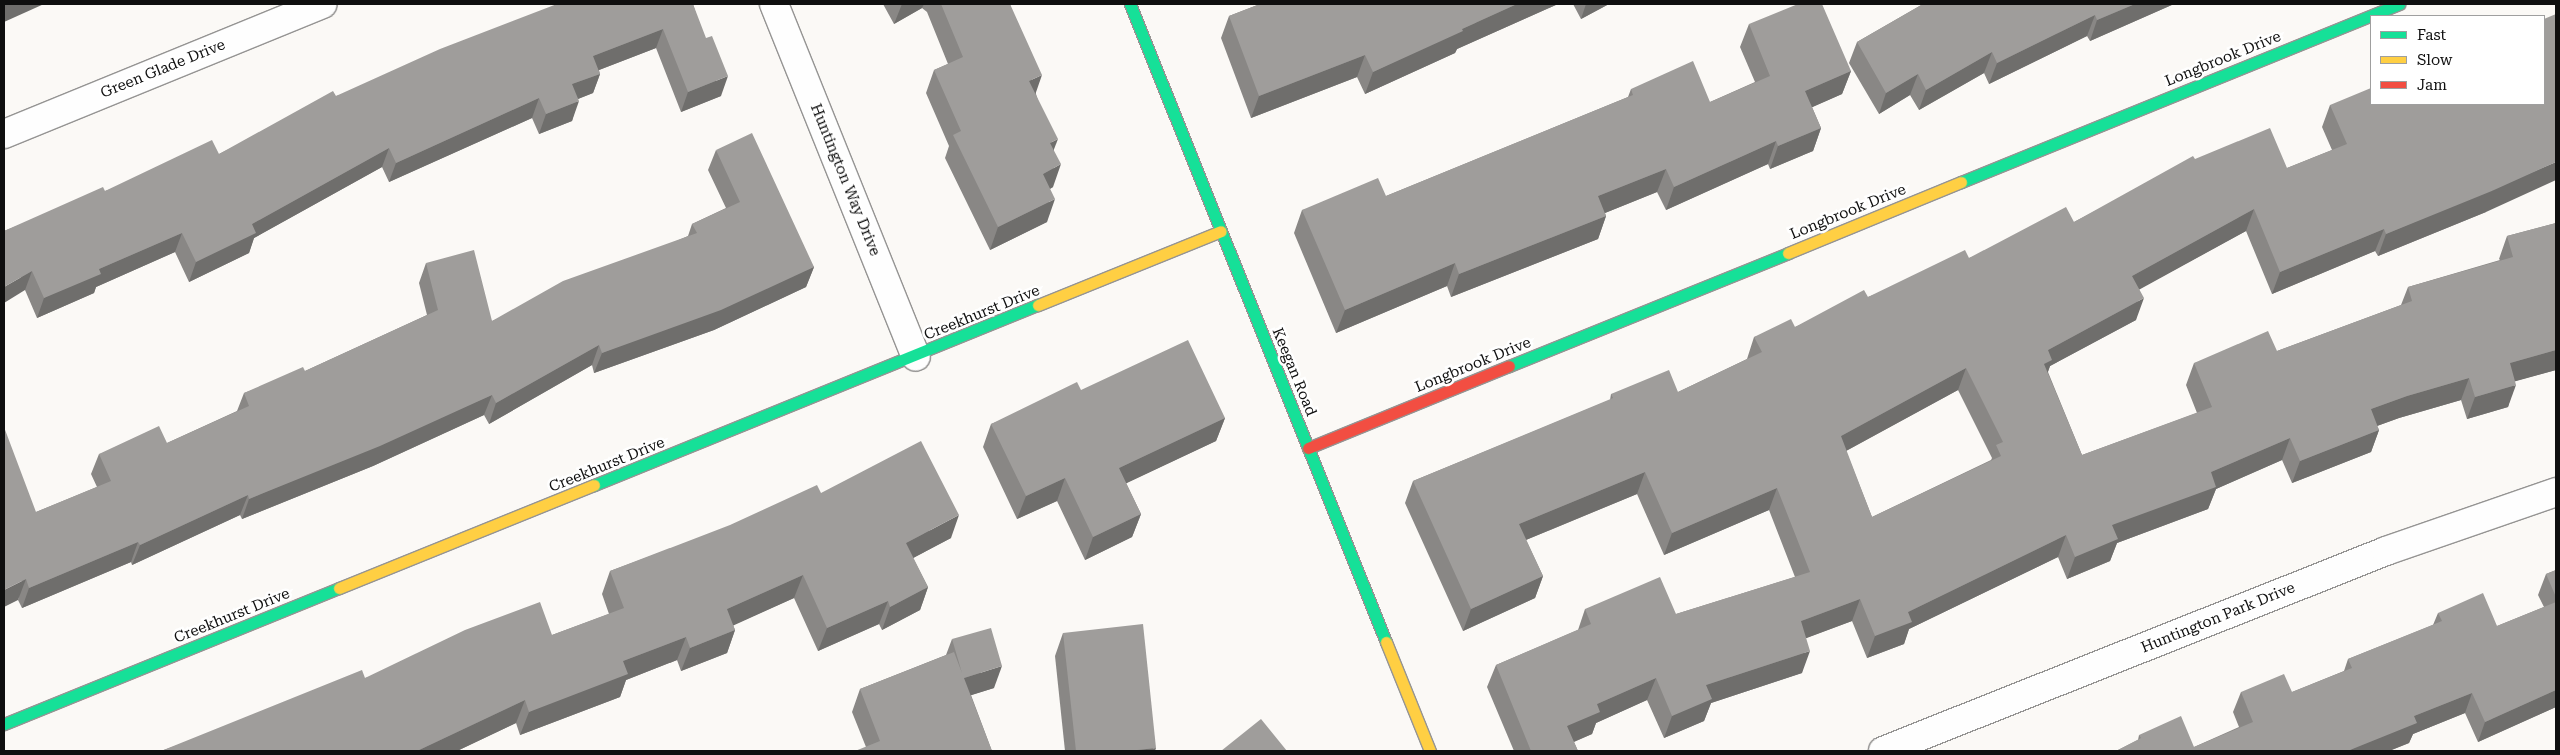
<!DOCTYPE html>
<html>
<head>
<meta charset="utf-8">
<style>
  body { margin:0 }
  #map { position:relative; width:2560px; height:755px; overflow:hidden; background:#fbf9f6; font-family:"Roboto Serif",serif }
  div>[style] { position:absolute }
  .roads { filter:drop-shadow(1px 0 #959493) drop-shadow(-1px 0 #959493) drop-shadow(0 1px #959493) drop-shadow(0 -1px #959493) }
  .street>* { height:28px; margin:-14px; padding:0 14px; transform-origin:14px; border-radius:14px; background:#fefefe }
  .fast>* { height:11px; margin:-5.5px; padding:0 5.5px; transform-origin:5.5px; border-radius:5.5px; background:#16e098 }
  .slow>* { height:11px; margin:-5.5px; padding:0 5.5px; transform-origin:5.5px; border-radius:5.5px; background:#ffcf43 }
  .jam>* { height:11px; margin:-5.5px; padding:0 5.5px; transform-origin:5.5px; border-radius:5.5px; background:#f24e42 }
  .wall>* { inset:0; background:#898785 }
  .shaded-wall>* { inset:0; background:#6f6e6c }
  .building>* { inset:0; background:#9f9d9b }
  span { translate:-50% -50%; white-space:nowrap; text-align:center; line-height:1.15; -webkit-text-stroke:5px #fff; paint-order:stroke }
  .street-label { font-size:15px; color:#0f0f0f }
  .frame { position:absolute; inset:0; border:5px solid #0f0f0f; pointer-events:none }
  .legend { position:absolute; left:2370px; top:15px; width:175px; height:90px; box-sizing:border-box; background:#fff; border:1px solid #9f9f9f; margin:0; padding:6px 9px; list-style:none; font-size:15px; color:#0f0f0f }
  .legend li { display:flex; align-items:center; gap:10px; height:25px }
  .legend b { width:25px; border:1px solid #9f9f9f }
</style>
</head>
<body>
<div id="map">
  <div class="roads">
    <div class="street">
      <i style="left:774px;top:4px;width:380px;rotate:68.1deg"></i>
      <i style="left:4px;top:134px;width:344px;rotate:-22.2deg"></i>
      <i style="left:1883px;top:751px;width:541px;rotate:-21.68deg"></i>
      <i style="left:2386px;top:551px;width:180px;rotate:-19.1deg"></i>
    </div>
    <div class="fast">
      <i style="left:1130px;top:4px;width:687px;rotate:68.14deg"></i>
      <i style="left:1961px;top:182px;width:473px;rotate:-22.1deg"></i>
      <i style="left:1509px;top:366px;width:301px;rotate:-22deg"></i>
      <i style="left:594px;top:485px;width:479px;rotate:-22.1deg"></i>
      <i style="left:4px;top:724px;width:362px;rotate:-22.1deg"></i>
    </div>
    <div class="slow">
      <i style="left:1788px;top:253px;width:187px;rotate:-22.3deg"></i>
      <i style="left:1038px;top:305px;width:197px;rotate:-22deg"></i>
      <i style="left:339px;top:588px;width:275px;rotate:-22deg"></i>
      <i style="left:1386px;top:642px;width:118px;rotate:68deg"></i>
    </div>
    <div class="jam">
      <i style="left:1308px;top:448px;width:217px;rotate:-22.2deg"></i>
    </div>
  </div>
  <div class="wall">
    <i style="clip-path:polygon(693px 4px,721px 96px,681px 112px,656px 48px,599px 70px,600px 74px,593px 93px,578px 99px,572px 121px,539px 134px,532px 118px,389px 182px,382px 167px,254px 238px,249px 253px,189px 282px,175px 252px,96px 287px,94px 293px,37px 318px,25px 290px,4px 231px,105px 191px,219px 154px,336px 96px)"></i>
    <i style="clip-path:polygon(883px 4px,1010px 4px,1036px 94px,1054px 150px,1053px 187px,1050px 189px,1047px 222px,990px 250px,945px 158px,949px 146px,926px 93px,934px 70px,948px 64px,927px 12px,922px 8px,894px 24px)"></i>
    <i style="clip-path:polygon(1260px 4px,1558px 4px,1457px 49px,1455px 53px,1365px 94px,1357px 77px,1251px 118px,1221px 38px,1229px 16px)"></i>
    <i style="clip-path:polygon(1573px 4px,1609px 4px,1581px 19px)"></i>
    <i style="clip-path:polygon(1923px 4px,2174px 4px,2090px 41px,2087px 36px,1989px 84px,1984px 73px,1919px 110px,1910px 95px,1879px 114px,1849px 63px,1857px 42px)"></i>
    <i style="clip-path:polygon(1749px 24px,1851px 71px,1842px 94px,1812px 107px,1821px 128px,1813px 151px,1770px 169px,1768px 164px,1666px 210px,1657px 192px,1605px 213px,1606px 216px,1598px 239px,1451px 297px,1447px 286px,1336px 333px,1294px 233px,1302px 210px,1386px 196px,1628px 97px,1631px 89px,1710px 102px,1755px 82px,1740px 47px)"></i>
    <i style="clip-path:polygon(evenodd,2371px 104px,2486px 212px,2378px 256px,2375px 251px,2272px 294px,2246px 231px,2139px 289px,2136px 320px,2050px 366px,2048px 372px,2082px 455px,2197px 413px,2186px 385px,2194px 363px,2277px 351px,2401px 305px,2408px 287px,2500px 260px,2499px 259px,2507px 236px,2556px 223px,2556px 370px,2515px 381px,2508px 407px,2467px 419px,2461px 400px,2399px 418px,2377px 426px,2379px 430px,2371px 452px,2292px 483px,2282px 460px,2216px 489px,2208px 509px,2117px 543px,2110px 561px,2067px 579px,2058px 557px,1909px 629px,1904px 644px,1867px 658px,1852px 621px,1806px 638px,1802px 673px,1711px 703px,1704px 721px,1664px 738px,1647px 700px,1596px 723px,1592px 734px,1574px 742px,1578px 751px,1514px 751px,1487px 687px,1496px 665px,1578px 630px,1585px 609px,1676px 614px,1795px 577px,1769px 510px,1664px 555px,1637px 494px,1526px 540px,1543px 576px,1535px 598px,1463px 631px,1405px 503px,1413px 481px,1610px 400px,1611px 394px,1678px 392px,1747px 359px,1754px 337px,1795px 327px,1868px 297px,1969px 258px,2074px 222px,2195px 159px,2287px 168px,2332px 150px,2322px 127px,2330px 105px,2371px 104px,1958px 390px,1992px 458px,1991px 460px,1872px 517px,1846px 451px,1958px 390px)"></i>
    <i style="clip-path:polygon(716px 150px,814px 267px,806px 287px,714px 330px,594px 373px,592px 365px,489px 424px,484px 415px,373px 466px,242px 519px,240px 515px,132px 565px,131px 562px,22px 608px,18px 600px,36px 512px,97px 487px,91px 474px,99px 454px,167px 443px,237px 411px,244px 393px,305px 371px,427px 315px,419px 283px,426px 263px,492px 321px,688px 236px,692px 224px,726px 208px,708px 170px)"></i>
    <i style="clip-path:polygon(1081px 390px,1225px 418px,1216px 441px,1126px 483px,1141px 514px,1132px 537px,1085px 560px,1057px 501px,1017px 519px,983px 447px,991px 424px)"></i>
    <i style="clip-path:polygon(821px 493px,951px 538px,913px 558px,928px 587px,920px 610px,882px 630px,879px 624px,818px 651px,794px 598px,733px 625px,735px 630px,727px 653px,681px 671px,677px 660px,626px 680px,620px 697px,520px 735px,516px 723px,457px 751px,161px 751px,365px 678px,552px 635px,609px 614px,602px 594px,610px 571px)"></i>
    <i style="clip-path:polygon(2556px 570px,2556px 707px,2478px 742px,2465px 713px,2413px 734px,2409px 743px,2389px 751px,2116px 751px,2138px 740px,2139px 735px,2194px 747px,2239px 727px,2233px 712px,2241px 692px,2292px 692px,2344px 671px,2348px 659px,2433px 625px,2438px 613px,2497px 626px,2544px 607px,2538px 595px,2546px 574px)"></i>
    <i style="clip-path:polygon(1063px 633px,1155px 751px,1065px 751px,1055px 656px)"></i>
    <i style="clip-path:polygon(952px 639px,994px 688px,971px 695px,992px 751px,866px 747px,852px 712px,860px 689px,946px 655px)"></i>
  </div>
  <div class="shaded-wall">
    <i style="clip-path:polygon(4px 4px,44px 4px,4px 22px)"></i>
    <i style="clip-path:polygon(902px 4px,924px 4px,922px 8px,894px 24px)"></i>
    <i style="clip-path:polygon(1517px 4px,1558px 4px,1457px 49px,1455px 53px,1365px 94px,1373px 72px,1462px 29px)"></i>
    <i style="clip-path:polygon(1586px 4px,1609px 4px,1581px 19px)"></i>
    <i style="clip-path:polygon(2135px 4px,2174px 4px,2090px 41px,2097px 20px)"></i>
    <i style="clip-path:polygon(2095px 15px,2087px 36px,1989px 84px,1997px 63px)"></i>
    <i style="clip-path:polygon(663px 29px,656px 48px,586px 75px,593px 56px)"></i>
    <i style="clip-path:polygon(1992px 52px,1984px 73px,1919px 110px,1926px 90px)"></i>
    <i style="clip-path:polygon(1365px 55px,1357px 77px,1251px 118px,1259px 96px)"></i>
    <i style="clip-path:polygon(1851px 71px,1842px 94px,1797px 114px,1805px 91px)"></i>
    <i style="clip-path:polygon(600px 74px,593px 93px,565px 104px,572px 84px)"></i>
    <i style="clip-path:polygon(1918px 74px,1910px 95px,1879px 114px,1886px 93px)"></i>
    <i style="clip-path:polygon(1042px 75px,1034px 98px,1029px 81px)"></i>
    <i style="clip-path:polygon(728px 76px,721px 96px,681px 112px,688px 92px)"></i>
    <i style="clip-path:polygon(539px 98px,532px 118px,389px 182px,396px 163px)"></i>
    <i style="clip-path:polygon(579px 101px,572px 121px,539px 134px,546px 114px)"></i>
    <i style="clip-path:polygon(1821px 128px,1813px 151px,1770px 169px,1778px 146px)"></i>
    <i style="clip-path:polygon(1058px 139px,1049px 162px,1050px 143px)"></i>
    <i style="clip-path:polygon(1776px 141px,1768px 164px,1666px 210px,1674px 187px)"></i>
    <i style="clip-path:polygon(389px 148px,382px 167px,254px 238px,249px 253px,189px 282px,196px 262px,252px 224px)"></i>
    <i style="clip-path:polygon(2556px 162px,2556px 180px,2486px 212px,2378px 256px,2386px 234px)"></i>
    <i style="clip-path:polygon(1061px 164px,1053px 187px,1035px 197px,1043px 174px)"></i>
    <i style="clip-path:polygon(1666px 169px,1657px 192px,1590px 219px,1598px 196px)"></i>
    <i style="clip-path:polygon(1055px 199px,1047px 222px,990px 250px,998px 227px)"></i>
    <i style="clip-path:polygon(2254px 209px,2246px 231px,2124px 298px,2132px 276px)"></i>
    <i style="clip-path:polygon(1606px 216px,1598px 239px,1451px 297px,1459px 274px)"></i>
    <i style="clip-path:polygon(2384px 229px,2375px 251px,2272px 294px,2280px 272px)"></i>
    <i style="clip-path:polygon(182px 233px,175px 252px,96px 287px,94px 293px,37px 318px,44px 298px,99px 269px)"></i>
    <i style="clip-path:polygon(1455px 263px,1447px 286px,1336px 333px,1345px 310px)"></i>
    <i style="clip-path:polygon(814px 267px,806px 287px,714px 330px,594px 373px,602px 353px)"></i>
    <i style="clip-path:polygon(32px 271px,25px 290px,4px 303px,4px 287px)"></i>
    <i style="clip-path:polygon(2144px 298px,2136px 320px,2050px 366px,2044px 382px,2036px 386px,2048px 350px)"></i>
    <i style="clip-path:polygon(599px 345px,592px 365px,489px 424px,496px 403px)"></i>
    <i style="clip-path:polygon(2556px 350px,2556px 370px,2502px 385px,2510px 363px)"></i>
    <i style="clip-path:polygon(1966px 368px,1958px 390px,1833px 458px,1841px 436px)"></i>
    <i style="clip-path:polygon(2469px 378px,2461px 400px,2399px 418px,2363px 431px,2371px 409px,2407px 396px)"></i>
    <i style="clip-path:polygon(2516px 385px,2508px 407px,2467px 419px,2475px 397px)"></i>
    <i style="clip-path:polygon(492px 395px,484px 415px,373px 466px,242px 519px,249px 499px)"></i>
    <i style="clip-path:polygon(1225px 418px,1216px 441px,1110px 491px,1119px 468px)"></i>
    <i style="clip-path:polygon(2379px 430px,2371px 452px,2292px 483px,2300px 461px)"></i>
    <i style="clip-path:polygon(2290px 438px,2282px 460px,2216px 489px,2208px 509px,2117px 543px,2110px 561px,2067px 579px,2075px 557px,2112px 525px,2211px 472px)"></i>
    <i style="clip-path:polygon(1645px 472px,1637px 494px,1511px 546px,1519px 524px)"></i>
    <i style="clip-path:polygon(1065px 478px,1057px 501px,1017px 519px,1026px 496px)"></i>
    <i style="clip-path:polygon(1777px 488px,1769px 510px,1664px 555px,1672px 533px)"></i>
    <i style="clip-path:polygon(248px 495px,240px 515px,132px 565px,140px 545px)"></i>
    <i style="clip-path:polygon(1141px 514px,1132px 537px,1085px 560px,1093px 537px)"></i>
    <i style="clip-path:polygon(959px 515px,951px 538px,898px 566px,906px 543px)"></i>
    <i style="clip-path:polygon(2066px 535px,2058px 557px,1909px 629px,1904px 644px,1867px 658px,1875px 636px,1908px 612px)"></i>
    <i style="clip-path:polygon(138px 542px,131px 562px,22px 608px,29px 588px)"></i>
    <i style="clip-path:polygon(803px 575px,794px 598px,719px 632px,727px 609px)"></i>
    <i style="clip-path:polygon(1543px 576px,1535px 598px,1463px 631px,1471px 609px)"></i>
    <i style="clip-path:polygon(26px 579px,18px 600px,4px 607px,4px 590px)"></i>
    <i style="clip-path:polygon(928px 587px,920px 610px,882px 630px,890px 607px)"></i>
    <i style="clip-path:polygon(1860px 599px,1852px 621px,1793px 643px,1801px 621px)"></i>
    <i style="clip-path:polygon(888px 601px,879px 624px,818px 651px,827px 628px)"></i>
    <i style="clip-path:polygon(735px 630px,727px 653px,681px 671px,690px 648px)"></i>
    <i style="clip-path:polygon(686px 637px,677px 660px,626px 680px,620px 697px,520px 735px,529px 712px,623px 661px)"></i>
    <i style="clip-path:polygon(1810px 651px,1802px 673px,1711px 703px,1704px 721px,1664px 738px,1672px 716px,1706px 685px)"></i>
    <i style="clip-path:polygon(1002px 666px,994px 688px,956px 700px,964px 678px)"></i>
    <i style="clip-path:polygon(1656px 678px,1647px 700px,1596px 723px,1592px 734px,1559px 748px,1567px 726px,1597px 704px)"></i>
    <i style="clip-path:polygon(2556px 690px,2556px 707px,2478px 742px,2485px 722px)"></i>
    <i style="clip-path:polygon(2472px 693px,2465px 713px,2413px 734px,2409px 743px,2389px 751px,2349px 751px,2350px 750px,2414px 716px)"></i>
    <i style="clip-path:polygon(525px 700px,516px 723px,457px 751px,417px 751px)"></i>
    <i style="clip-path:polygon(1156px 748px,1155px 751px,1128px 751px)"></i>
  </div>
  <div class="building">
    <i style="clip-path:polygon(557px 4px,693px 4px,706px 38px,712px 36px,728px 76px,688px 92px,663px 29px,593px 56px,600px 74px,572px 84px,579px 101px,546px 114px,539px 98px,396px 163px,389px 148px,252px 224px,256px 233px,196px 262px,182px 233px,99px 269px,101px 274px,44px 298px,32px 271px,4px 287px,4px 231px,103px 187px,105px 191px,212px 140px,219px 154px,333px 91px,336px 96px,440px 49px)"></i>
    <i style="clip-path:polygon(941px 4px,1010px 4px,1042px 75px,1029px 81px,1058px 139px,1050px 143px,1061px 164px,1043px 174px,1055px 199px,998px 227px,953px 135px,961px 131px,934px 70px,963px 57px)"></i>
    <i style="clip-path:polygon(1260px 4px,1517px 4px,1462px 29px,1463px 31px,1373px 72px,1365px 55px,1259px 96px,1229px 16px)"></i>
    <i style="clip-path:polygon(1798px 4px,1822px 4px,1851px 71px,1805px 91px,1821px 128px,1778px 146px,1776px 141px,1674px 187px,1666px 169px,1598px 196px,1606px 216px,1459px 274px,1455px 263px,1345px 310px,1302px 210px,1378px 178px,1386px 196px,1633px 95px,1631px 89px,1693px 61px,1710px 102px,1770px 76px,1749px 24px)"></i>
    <i style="clip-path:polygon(1923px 4px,2135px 4px,2097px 20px,2095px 15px,1997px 63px,1992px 52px,1926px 90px,1918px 74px,1886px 93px,1857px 42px)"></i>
    <i style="clip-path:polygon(evenodd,2556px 14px,2556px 162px,2494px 190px,2386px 234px,2384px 229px,2280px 272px,2254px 209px,2132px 276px,2144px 298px,2048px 350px,2052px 360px,2044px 364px,2082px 455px,2212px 407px,2194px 363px,2268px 331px,2277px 351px,2412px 301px,2408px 287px,2513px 257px,2507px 236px,2556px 223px,2556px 350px,2510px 363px,2516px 385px,2475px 397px,2469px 378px,2407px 396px,2371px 409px,2379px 430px,2300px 461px,2290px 438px,2211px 472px,2216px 487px,2112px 525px,2118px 539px,2075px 557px,2066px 535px,1908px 612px,1912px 622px,1875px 636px,1860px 599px,1801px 621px,1810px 651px,1706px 685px,1712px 699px,1672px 716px,1656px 678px,1597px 704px,1600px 712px,1567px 726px,1578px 751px,1531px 751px,1496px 665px,1591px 624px,1585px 609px,1660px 577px,1676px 614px,1810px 572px,1777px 488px,1672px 533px,1645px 472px,1519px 524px,1543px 576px,1471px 609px,1413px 481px,1613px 398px,1611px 394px,1669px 370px,1678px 392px,1762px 352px,1754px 337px,1791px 319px,1795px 327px,1864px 290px,1868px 297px,1965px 250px,1969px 258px,2066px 207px,2074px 222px,2193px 156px,2195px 159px,2270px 128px,2287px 168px,2347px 144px,2330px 105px,2371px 88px,2371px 104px,2544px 104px,2544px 19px,2556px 14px,1966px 368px,2003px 442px,1996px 445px,2001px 456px,1872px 517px,1841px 436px,1966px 368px)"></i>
    <i style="clip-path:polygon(752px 133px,814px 267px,721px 310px,602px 353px,599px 345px,496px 403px,492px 395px,380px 446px,249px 499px,248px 495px,140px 545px,138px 542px,29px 588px,26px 579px,4px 590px,4px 427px,36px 512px,111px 481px,99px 454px,159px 426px,167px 443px,249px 406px,244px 393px,303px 367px,305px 371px,438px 310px,426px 263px,474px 250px,492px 321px,563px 281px,697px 233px,692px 224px,740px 202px,716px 150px)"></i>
    <i style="clip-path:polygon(1188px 340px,1225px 418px,1119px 468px,1141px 514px,1093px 537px,1065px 478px,1026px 496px,991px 424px,1077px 382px,1081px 390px)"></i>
    <i style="clip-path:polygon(921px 441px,959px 515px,906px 543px,928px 587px,890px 607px,888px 601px,827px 628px,803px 575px,727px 609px,735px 630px,690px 648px,686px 637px,623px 661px,628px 674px,529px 712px,525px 700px,417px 751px,161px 751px,362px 670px,365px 678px,465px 630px,540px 602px,552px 635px,624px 608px,610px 571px,730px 525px,817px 485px,821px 493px)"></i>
    <i style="clip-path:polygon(2556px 570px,2556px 597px,2546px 574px)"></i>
    <i style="clip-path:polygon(2483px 593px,2497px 626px,2556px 602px,2556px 690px,2485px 722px,2472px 693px,2414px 716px,2417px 723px,2350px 750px,2350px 751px,2116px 751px,2141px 738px,2139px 735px,2181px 716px,2194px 747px,2253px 722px,2241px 692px,2284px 674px,2292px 692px,2352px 668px,2348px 659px,2442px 621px,2438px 613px)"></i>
    <i style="clip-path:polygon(1143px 624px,1156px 748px,1128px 751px,1076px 751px,1063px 633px)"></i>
    <i style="clip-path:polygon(991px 628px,1002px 666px,964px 678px,992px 751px,855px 751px,880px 741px,860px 689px,954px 652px,962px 673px,952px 639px)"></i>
    <i style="clip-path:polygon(1261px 719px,1287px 751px,1221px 751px)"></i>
  </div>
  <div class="street-label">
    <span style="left:2223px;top:59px;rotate:-22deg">Longbrook Drive</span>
    <span style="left:163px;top:69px;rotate:-22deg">Green Glade Drive</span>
    <span style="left:845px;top:180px;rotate:68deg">Huntington Way Drive</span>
    <span style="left:1848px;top:212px;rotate:-22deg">Longbrook Drive</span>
    <span style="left:982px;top:313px;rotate:-22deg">Creekhurst Drive</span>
    <span style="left:1473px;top:365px;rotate:-22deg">Longbrook Drive</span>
    <span style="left:1294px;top:372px;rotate:68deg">Keegan Road</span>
    <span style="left:607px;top:465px;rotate:-22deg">Creekhurst Drive</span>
    <span style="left:232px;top:616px;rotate:-22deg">Creekhurst Drive</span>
    <span style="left:2218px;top:618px;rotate:-22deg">Huntington Park Drive</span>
  </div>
  <div class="frame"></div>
  <ul class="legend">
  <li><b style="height:6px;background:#16e098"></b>Fast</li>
  <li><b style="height:6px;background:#ffcf43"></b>Slow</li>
  <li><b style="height:6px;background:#f24e42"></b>Jam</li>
  </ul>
</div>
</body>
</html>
